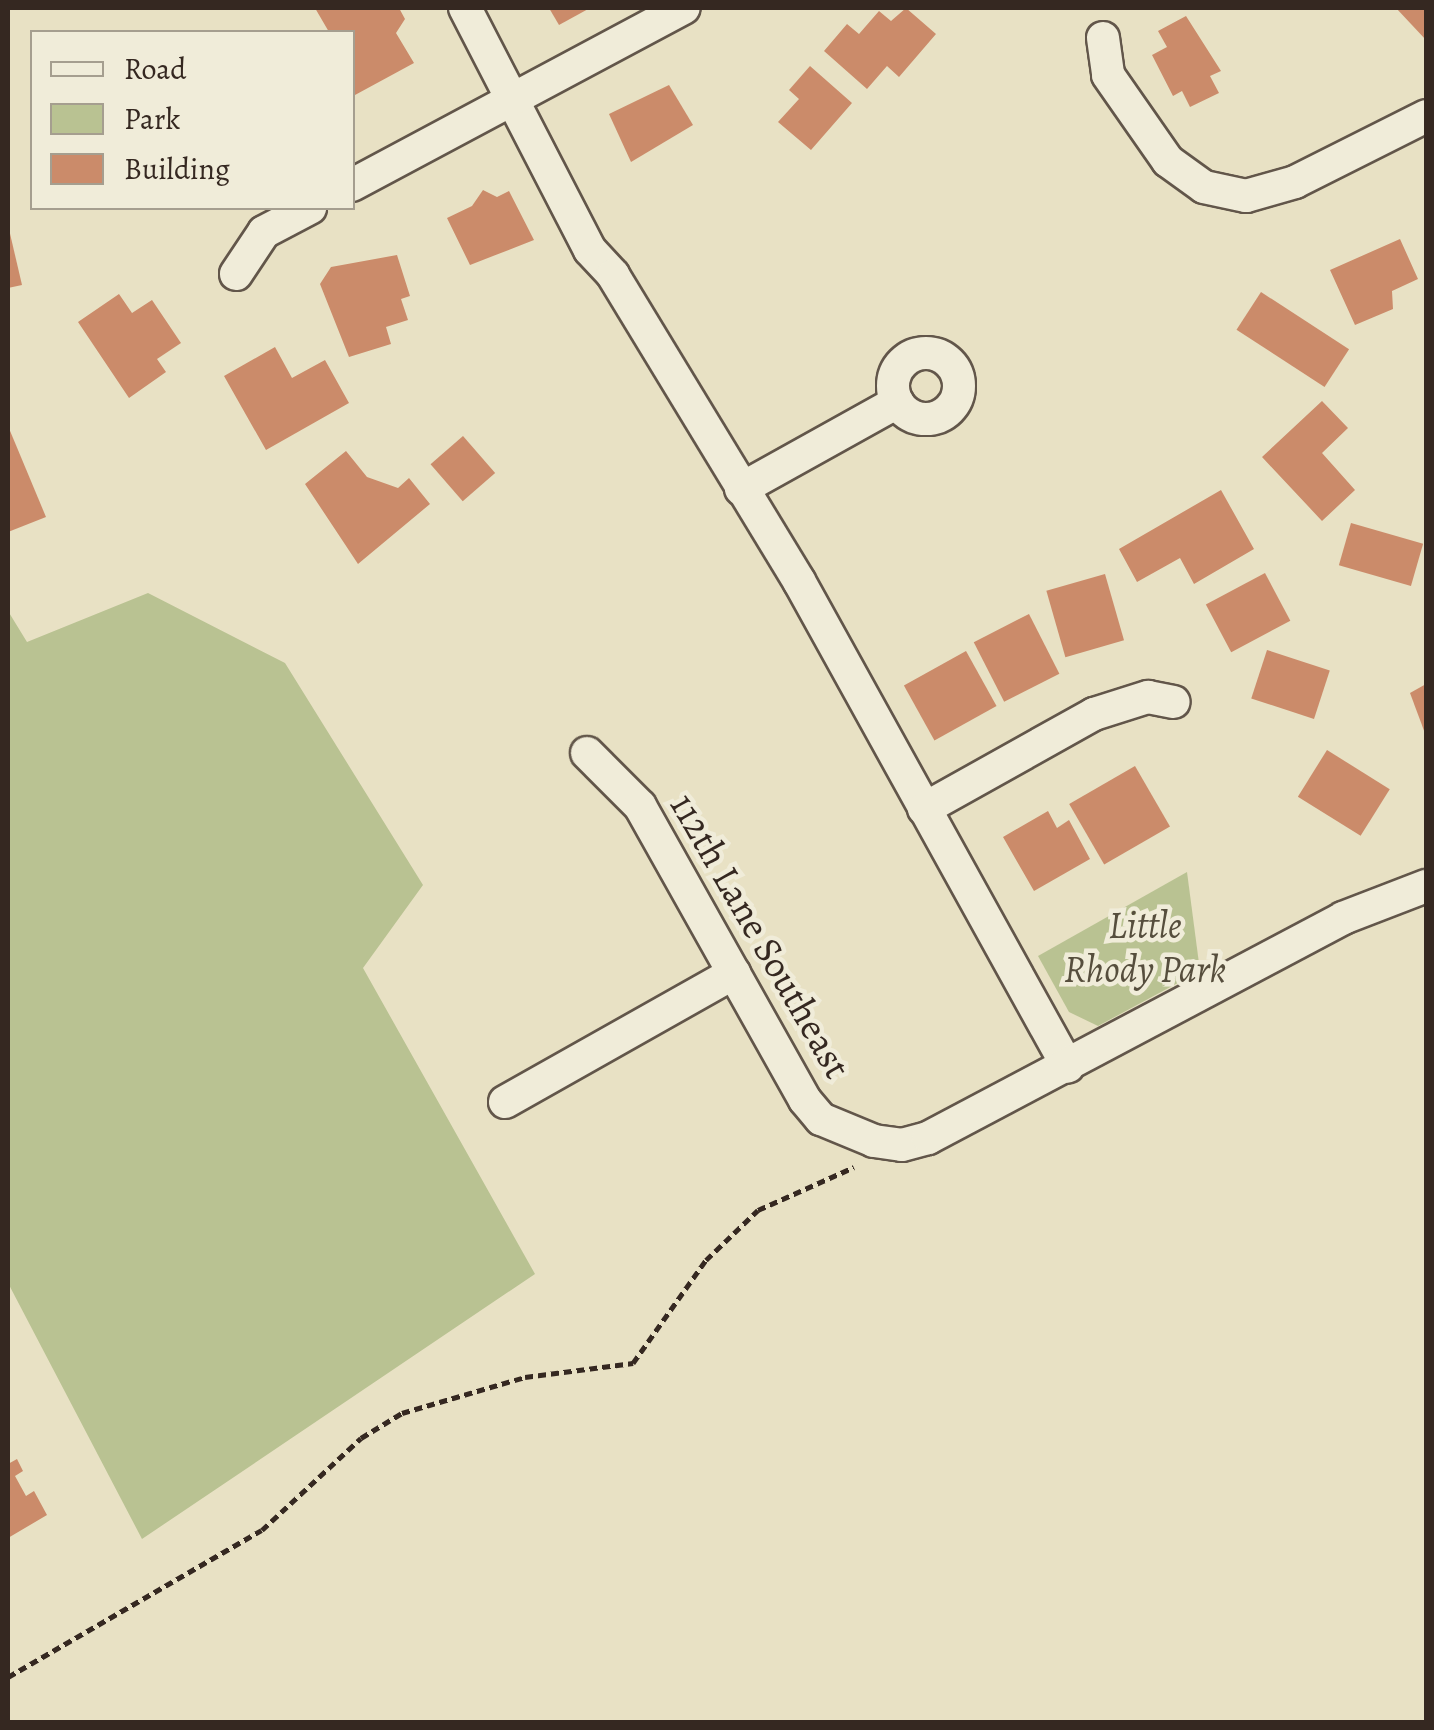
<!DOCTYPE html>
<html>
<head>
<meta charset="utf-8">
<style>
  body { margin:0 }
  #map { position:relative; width:1434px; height:1730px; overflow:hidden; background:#e8e1c4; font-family:Alegreya,serif }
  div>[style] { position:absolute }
  .green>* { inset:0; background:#b9c292 }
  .building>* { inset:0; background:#cb8b6a; transform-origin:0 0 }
  .path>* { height:5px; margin-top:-2.5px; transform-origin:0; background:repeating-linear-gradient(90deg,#352821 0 8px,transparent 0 13px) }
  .roads { filter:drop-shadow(2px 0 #62564a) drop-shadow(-2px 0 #62564a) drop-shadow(0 2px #62564a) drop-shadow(0 -2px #62564a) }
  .minor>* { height:32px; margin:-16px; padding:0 16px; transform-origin:16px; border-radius:16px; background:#f0ecd9 }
  .minor>.ring { margin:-16px; padding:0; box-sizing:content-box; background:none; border:32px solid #f0ecd9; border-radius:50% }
  span { translate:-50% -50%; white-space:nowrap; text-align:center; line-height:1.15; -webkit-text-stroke:9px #f0ecd9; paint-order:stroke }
  .park-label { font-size:38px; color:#564e3d; font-style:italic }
  .street-label { font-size:38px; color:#352821 }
  .frame { position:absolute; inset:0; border:10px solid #352821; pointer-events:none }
  .legend { position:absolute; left:30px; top:30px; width:325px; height:180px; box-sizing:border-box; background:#f0ecd9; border:2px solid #a59e8f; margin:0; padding:12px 18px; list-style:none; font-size:30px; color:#352821 }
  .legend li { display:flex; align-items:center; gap:20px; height:50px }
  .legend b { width:50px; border:2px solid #a59e8f }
</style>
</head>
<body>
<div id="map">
  <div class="green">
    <i style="clip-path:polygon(148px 593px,285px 663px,423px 885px,363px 968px,535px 1274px,142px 1539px,8px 1283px,8px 611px,27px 642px)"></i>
    <i style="clip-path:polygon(1187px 872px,1200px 971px,1098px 1026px,1069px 1012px,1038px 956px)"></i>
  </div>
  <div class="building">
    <i style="clip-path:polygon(315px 8px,399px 8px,405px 19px,396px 33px,414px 63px,355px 95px,352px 32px,329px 32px)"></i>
    <i style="clip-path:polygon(549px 8px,590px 8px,559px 25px)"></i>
    <i style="clip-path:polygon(906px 8px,936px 34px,899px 77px,887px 66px,867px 89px,824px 51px,847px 24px,859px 34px,879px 11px,891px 21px)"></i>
    <i style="clip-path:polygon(1396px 8px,1426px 8px,1426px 40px)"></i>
    <i style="clip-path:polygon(1186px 16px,1221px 71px,1210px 76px,1219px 93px,1190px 107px,1182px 91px,1173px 96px,1152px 55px,1167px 47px,1158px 31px)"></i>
    <i style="clip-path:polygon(810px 66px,852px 103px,811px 150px,778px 122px,799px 99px,789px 90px)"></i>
    <i style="clip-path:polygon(669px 85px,693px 125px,631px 162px,609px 114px)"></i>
    <i style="clip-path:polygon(483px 190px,497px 197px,509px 191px,534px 240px,470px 265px,447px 218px,472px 206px)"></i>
    <i style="clip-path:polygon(8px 225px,22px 285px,8px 288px)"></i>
    <i style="clip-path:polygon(1400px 239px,1418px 279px,1392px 291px,1393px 309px,1355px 325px,1330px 270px)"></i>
    <i style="clip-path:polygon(397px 255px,410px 296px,401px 299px,408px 320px,386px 327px,391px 344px,349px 357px,320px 284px,331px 267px)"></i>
    <i style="left:1261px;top:292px;width:105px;height:45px;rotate:33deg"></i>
    <i style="clip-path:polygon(119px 294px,132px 313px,152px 300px,181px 343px,157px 359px,166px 372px,129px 398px,78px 322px)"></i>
    <i style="clip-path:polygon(275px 347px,292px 378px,325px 360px,349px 403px,266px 450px,224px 376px)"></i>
    <i style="clip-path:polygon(1322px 401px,1348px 428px,1322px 453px,1355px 490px,1322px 521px,1262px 457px)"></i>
    <i style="clip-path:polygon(8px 426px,46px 517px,8px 532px)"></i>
    <i style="left:463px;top:436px;width:49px;height:43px;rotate:49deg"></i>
    <i style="clip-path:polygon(346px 451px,367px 477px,398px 488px,409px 478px,430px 504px,358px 564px,305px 484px)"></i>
    <i style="clip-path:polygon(1221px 490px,1254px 549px,1194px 584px,1180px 558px,1137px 582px,1119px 549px)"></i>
    <i style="left:1351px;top:523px;width:75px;height:44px;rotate:16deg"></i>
    <i style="left:1265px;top:573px;width:54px;height:67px;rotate:62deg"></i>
    <i style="left:1105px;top:574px;width:69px;height:61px;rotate:74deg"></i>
    <i style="left:1029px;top:614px;width:67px;height:62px;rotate:63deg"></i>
    <i style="left:1267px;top:650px;width:66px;height:51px;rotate:18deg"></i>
    <i style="left:966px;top:651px;width:63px;height:71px;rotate:61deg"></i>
    <i style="clip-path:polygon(1426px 684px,1426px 736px,1410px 693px)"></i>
    <i style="left:1327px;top:750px;width:74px;height:55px;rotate:32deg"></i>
    <i style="left:1135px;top:766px;width:70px;height:76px;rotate:60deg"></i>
    <i style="clip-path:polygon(1048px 811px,1057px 828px,1069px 820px,1090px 859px,1034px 891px,1003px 837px)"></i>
    <i style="clip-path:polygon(17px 1459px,23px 1471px,15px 1476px,26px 1496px,34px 1491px,47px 1515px,8px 1538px,8px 1464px)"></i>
  </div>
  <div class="path">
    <i style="left:8px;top:1677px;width:293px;rotate:-30.1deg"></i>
    <i style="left:262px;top:1530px;width:135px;rotate:-42.9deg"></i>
    <i style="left:361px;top:1438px;width:48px;rotate:-31.4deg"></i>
    <i style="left:402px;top:1413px;width:128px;rotate:-16.3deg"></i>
    <i style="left:525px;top:1377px;width:109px;rotate:-7.4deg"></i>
    <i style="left:633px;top:1363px;width:126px;rotate:-54.7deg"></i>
    <i style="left:706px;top:1260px;width:72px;rotate:-43.9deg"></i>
    <i style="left:758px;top:1210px;width:105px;rotate:-24.1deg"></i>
  </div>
  <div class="roads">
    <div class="minor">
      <i style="left:465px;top:8px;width:272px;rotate:62.7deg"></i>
      <i style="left:590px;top:250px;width:34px;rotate:47deg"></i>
      <i style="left:613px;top:275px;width:358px;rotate:58.7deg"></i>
      <i style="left:799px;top:581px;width:555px;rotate:61.04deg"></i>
      <i style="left:1103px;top:38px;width:37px;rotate:82deg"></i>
      <i style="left:1108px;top:75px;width:105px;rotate:55.1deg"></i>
      <i style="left:1168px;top:161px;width:44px;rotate:35.8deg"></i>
      <i style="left:1204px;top:187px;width:43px;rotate:12.1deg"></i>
      <i style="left:1246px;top:196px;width:51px;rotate:-15.9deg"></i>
      <i style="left:1295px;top:182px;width:147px;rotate:-26.7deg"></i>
      <i style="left:352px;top:185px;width:376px;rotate:-28.1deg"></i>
      <i style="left:236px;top:274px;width:50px;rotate:-56.3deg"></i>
      <i style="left:264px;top:232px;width:52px;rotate:-27.6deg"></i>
      <i class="ring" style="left:893px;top:353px;width:34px;height:34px"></i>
      <i style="left:741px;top:489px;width:179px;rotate:-29.1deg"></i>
      <i style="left:587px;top:753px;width:75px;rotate:45deg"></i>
      <i style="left:640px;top:806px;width:337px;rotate:60.7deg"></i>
      <i style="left:805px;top:1100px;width:25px;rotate:50deg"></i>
      <i style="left:821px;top:1119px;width:57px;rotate:22.5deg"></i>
      <i style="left:874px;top:1141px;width:28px;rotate:8deg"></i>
      <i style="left:902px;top:1145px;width:27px;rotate:-15deg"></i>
      <i style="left:928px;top:1138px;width:470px;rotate:-27.9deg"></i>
      <i style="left:1343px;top:918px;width:89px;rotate:-21.1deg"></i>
      <i style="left:924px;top:809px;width:195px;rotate:-29.2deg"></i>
      <i style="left:1094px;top:714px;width:57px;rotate:-17.5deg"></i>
      <i style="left:1148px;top:697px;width:26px;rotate:11deg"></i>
      <i style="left:505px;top:1102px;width:263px;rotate:-29.4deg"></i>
    </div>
  </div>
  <div class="park-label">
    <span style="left:1145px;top:948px">Little<br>Rhody Park</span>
  </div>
  <div class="street-label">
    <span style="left:760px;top:936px;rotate:60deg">112th Lane Southeast</span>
  </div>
  <div class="frame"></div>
  <ul class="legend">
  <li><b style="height:12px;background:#f0ecd9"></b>Road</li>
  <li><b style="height:28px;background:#b9c292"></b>Park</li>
  <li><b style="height:28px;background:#cb8b6a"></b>Building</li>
  </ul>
</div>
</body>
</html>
